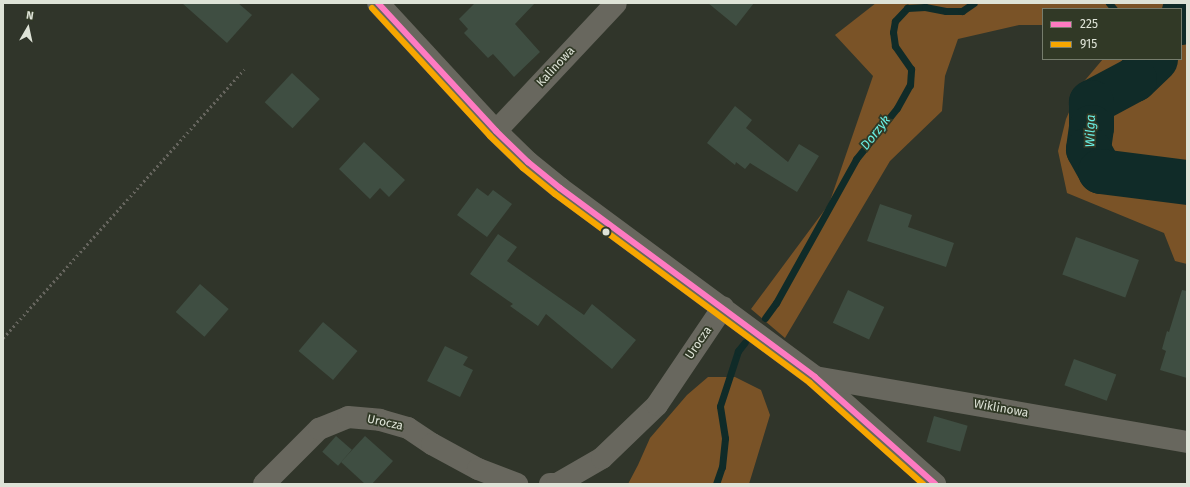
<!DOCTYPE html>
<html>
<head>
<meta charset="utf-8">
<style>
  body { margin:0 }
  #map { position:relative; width:1190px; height:487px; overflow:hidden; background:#30352a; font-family:"Fira Sans",sans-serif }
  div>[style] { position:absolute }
  .forest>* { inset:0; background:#7a5327 }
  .stream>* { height:7px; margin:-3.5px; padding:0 3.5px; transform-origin:3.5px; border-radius:3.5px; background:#102b28 }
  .river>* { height:45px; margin:-22.5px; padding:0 22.5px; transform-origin:22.5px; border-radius:22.5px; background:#102b28 }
  .building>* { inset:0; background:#3f4e42; transform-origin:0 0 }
  .path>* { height:2.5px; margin-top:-1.25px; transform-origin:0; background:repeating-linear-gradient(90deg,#66655e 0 2px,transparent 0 5px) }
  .minor>* { height:22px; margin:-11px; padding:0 11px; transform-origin:11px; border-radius:11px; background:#68675e }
  .bus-1>* { height:6px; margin:-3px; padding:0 3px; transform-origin:3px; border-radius:3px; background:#fe7ac1 }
  .bus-2>* { height:6px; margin:-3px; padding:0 3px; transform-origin:3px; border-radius:3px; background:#f7a600 }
  .dots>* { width:11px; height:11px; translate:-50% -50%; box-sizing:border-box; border:2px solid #313926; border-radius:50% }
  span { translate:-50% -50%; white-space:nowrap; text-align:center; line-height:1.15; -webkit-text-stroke:3.5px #313926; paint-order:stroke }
  .street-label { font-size:12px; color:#dee3d7 }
  .water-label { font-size:13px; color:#69eee3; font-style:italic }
  .frame { position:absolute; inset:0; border:4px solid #dee3d7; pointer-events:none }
  .legend { position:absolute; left:1042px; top:8px; width:140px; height:52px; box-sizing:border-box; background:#313926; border:1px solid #767d6d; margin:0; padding:5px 7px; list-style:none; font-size:12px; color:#dee3d7 }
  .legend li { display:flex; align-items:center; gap:8px; height:20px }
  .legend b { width:20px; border:1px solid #767d6d }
  .north { position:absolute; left:8px; top:8px; width:40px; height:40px; -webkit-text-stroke:3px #313926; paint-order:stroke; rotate:9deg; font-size:11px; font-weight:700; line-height:16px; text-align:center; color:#dee3d7 }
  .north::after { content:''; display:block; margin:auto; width:14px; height:18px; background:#dee3d7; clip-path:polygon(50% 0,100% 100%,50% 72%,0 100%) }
</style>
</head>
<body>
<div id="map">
  <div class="forest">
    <i style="clip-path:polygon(876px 3px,1187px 3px,1187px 264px,1175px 261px,1164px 233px,1067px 193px,1058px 151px,1066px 119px,1081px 85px,1103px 59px,1181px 59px,1181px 9px,1043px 9px,1043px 25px,1019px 25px,958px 39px,945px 76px,942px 111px,890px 161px,785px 338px,751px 309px,829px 204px,873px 76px,835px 35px)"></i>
    <i style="clip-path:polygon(708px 377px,735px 377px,761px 390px,770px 415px,749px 484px,628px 484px,638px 465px,650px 438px,687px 395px)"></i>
  </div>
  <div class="stream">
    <i style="left:1109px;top:3px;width:8px;rotate:50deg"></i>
    <i style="left:1170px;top:9px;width:16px;rotate:-14deg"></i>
    <i style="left:765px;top:318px;width:19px;rotate:-54deg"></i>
    <i style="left:776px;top:303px;width:165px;rotate:-60.9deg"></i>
    <i style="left:856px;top:159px;width:65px;rotate:-51.2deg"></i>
    <i style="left:897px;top:108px;width:26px;rotate:-61deg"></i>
    <i style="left:910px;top:85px;width:16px;rotate:-86deg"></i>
    <i style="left:911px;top:69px;width:28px;rotate:-125deg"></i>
    <i style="left:895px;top:46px;width:14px;rotate:-98deg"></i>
    <i style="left:893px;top:32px;width:11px;rotate:-80deg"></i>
    <i style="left:895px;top:21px;width:18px;rotate:-47deg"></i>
    <i style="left:907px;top:8px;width:18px;rotate:-3deg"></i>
    <i style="left:925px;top:7px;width:21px;rotate:11deg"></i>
    <i style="left:946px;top:11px;width:16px"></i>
    <i style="left:962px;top:11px;width:14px;rotate:-34deg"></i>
    <i style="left:716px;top:484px;width:18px;rotate:-71deg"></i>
    <i style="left:722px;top:467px;width:29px;rotate:-84deg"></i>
    <i style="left:725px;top:438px;width:32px;rotate:-99deg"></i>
    <i style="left:720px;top:406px;width:58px;rotate:-71.9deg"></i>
    <i style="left:738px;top:351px;width:11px;rotate:-52deg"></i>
  </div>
  <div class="river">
    <i style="left:1181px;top:22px;width:20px;rotate:-75deg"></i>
    <i style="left:1155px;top:59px;width:29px;rotate:136deg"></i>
    <i style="left:1134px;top:79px;width:49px;rotate:151.9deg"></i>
    <i style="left:1091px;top:102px;width:25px;rotate:90deg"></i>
    <i style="left:1091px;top:127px;width:22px;rotate:98deg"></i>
    <i style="left:1088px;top:149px;width:25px;rotate:61deg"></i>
    <i style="left:1100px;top:171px;width:88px;rotate:7.2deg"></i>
  </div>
  <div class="building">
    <i style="clip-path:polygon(182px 3px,238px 3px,252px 15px,227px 43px)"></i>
    <i style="clip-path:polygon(475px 3px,535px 3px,515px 24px,540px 52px,514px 77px,493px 54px,488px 58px,464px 33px,468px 29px,459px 19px)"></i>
    <i style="clip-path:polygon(708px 3px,754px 3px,736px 26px)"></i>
    <i style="left:292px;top:73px;width:38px;height:40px;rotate:43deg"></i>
    <i style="clip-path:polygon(735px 106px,752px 120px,746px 128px,788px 162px,799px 144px,819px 156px,797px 192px,750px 163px,745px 169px,736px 162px,735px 165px,707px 143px)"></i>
    <i style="clip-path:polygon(364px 142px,405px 180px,389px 197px,380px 188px,370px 199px,339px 169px)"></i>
    <i style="clip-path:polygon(477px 188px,488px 196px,493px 190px,512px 204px,487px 237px,457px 215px)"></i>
    <i style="clip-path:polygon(880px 204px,912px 215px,908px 227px,954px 243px,946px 267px,867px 241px)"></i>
    <i style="clip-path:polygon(498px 234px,517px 247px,507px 261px,584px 315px,592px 304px,636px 340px,612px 369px,546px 314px,538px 326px,510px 306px,513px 304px,470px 274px)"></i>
    <i style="left:1076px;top:237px;width:67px;height:40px;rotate:20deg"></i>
    <i style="left:200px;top:284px;width:38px;height:37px;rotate:41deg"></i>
    <i style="left:848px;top:290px;width:40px;height:36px;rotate:25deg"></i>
    <i style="clip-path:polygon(1182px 290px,1187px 291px,1187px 378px,1160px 370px,1166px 351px,1162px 349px,1167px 331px,1169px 332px)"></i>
    <i style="left:323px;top:322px;width:45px;height:38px;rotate:40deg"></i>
    <i style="clip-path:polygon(445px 346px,468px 357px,463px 365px,473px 370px,460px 397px,427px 381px)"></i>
    <i style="left:1074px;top:359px;width:45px;height:28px;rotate:20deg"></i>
    <i style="left:934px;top:416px;width:35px;height:27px;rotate:16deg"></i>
    <i style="left:336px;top:436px;width:21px;height:21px;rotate:41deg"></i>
    <i style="clip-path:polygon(365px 436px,393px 461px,372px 484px,365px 484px,341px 462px)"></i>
  </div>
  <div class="path">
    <i style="left:3px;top:338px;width:361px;rotate:-48.1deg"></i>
  </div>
  <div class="minor">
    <i style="left:378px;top:3px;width:174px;rotate:47.3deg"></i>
    <i style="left:496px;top:131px;width:45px;rotate:44.1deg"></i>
    <i style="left:528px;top:162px;width:41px;rotate:39.1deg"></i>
    <i style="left:560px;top:188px;width:317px;rotate:36.5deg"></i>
    <i style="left:815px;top:377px;width:161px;rotate:41.7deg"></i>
    <i style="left:496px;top:131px;width:175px;rotate:-46.8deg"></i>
    <i style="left:815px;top:377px;width:378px;rotate:9.9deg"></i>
    <i style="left:264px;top:484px;width:78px;rotate:-45deg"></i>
    <i style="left:319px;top:429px;width:31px;rotate:-22deg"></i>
    <i style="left:348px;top:417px;width:32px;rotate:5deg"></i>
    <i style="left:380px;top:420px;width:29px;rotate:16deg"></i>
    <i style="left:408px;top:428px;width:29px;rotate:34deg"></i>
    <i style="left:432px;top:444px;width:52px;rotate:28.5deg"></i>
    <i style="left:478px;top:469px;width:42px;rotate:21deg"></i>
    <i style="left:550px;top:484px;width:7px"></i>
    <i style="left:557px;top:484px;width:52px;rotate:-30deg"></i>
    <i style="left:602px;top:458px;width:76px;rotate:-43.9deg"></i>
    <i style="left:657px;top:405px;width:118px;rotate:-56deg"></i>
  </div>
  <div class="bus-1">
    <i style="left:378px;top:3px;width:174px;rotate:47.3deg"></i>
    <i style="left:496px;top:131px;width:45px;rotate:44.1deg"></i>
    <i style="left:528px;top:162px;width:41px;rotate:39.1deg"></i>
    <i style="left:560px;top:188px;width:317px;rotate:36.5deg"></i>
    <i style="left:815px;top:377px;width:161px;rotate:41.7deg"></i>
  </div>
  <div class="bus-2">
    <i style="left:372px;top:8px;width:174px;rotate:47.3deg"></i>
    <i style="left:490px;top:136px;width:46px;rotate:44.1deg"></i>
    <i style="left:523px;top:168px;width:41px;rotate:39.1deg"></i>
    <i style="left:555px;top:194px;width:317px;rotate:36.5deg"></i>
    <i style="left:810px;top:383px;width:152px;rotate:41.8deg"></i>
  </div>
  <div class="dots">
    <i style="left:606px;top:232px;background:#dee3d7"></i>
  </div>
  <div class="street-label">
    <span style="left:556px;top:67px;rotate:-47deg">Kalinowa</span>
    <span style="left:699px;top:343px;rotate:-56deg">Urocza</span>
    <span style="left:1001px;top:409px;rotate:10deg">Wiklinowa</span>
    <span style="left:385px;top:423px;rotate:12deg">Urocza</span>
  </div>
  <div class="water-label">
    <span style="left:1091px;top:131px;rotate:-89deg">Wilga</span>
    <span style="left:876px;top:133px;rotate:-52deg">Dorzyk</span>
  </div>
  <div class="frame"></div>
  <ul class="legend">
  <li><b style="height:5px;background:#fe7ac1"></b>225</li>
  <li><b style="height:5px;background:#f7a600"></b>915</li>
  </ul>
  <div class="north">N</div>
</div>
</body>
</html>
